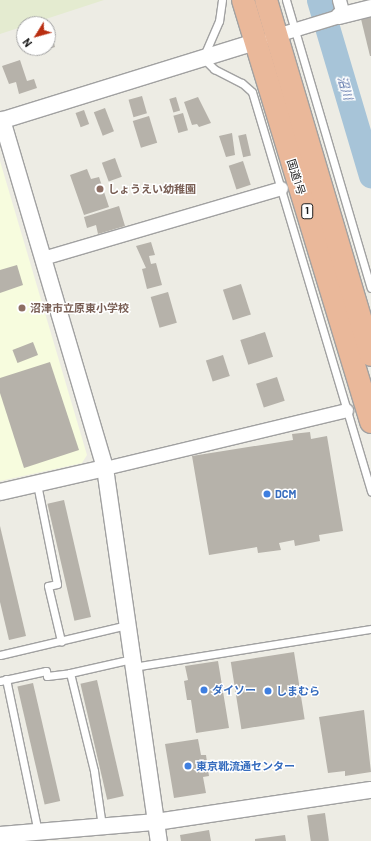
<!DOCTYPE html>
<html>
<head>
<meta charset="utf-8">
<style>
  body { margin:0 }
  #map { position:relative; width:371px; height:841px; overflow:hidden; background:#edece4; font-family:Barlow,"Noto Sans JP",sans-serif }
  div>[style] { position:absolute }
  .education>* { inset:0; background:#f7fcde }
  .farmland>* { inset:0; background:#e4ebd0 }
  .river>* { height:25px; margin:-12.5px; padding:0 12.5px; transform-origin:12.5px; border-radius:12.5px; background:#a7c4d8 }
  .building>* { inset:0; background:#b6b2aa; transform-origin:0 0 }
  .roads { filter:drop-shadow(1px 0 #a1a1a1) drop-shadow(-1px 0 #a1a1a1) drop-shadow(0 1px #a1a1a1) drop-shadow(0 -1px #a1a1a1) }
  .service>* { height:7px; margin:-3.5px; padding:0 3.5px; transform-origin:3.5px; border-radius:3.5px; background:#fff }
  .minor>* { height:13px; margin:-6.5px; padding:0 6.5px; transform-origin:6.5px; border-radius:6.5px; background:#fff }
  .tertiary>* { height:16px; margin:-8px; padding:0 8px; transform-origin:8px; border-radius:8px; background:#fff }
  .trunk>* { height:22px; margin:-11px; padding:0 11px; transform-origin:11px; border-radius:11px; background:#eab89a }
  .dots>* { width:11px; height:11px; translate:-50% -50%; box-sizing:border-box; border:2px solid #fff; border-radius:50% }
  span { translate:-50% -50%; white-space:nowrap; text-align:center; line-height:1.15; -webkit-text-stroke:3px #fff; paint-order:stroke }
  .shield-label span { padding:1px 3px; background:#fff; border:1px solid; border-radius:3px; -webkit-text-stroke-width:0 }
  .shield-label { font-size:10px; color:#1d1d1d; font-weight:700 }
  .street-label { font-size:11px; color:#1d1d1d }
  .education-label { font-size:11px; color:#785e54; font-weight:700 }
  .left { translate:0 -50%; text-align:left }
  .shop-label { font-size:11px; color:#366cbe; font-weight:700 }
  .water-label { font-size:12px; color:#526ca4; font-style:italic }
  .north { position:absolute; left:16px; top:16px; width:40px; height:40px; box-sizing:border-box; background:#fff; border:1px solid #a5a5a5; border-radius:50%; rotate:233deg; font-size:11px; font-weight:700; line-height:16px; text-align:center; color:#1d1d1d }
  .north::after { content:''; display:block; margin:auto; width:14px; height:18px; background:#b92e11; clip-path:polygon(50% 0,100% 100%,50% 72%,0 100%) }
</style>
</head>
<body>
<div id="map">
  <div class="education">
    <i style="clip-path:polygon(0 161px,87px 455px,82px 463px,0 481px)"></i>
  </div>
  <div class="farmland">
    <i style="clip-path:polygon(0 0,104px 0,0 34px)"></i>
  </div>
  <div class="river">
    <i style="left:319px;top:0;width:183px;rotate:73.5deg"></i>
  </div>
  <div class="building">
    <i style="clip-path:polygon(371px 17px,371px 56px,370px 56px,361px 19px)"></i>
    <i style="clip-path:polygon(48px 38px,53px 40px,55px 47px,36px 53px,34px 48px,48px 48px)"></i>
    <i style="clip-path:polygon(20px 60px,27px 81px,34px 79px,37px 88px,19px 94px,16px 82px,9px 84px,2px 66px)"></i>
    <i style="left:142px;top:96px;width:18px;height:14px;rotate:74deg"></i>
    <i style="left:176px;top:97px;width:14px;height:7px;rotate:73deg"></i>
    <i style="clip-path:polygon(198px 97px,211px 123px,199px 127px,197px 124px,192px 125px,184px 102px)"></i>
    <i style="left:105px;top:108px;width:25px;height:12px;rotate:69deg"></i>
    <i style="left:84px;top:110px;width:15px;height:9px;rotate:70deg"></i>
    <i style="left:183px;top:113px;width:18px;height:10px;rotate:74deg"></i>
    <i style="left:149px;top:116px;width:28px;height:17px;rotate:73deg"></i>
    <i style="clip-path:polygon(232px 133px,235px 155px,226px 157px,219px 136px)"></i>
    <i style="left:246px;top:134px;width:22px;height:8px;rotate:77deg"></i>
    <i style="left:115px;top:158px;width:20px;height:14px;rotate:70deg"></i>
    <i style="left:243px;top:161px;width:25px;height:15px;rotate:72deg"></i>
    <i style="clip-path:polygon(87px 169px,91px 179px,99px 177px,109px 207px,84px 215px,70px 175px)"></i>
    <i style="clip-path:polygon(119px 206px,125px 226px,98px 234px,96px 225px,87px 228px,84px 217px)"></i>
    <i style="clip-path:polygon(151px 242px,155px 255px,149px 256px,151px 264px,156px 263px,162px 285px,147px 289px,142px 269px,146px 268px,136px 246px)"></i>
    <i style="clip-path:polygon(17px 265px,23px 285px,0 293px,0 270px)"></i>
    <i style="left:241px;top:284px;width:32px;height:19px;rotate:72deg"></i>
    <i style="left:168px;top:292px;width:32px;height:18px;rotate:74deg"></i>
    <i style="left:265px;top:332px;width:26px;height:26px;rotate:72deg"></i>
    <i style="left:33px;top:342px;width:14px;height:22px;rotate:69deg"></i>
    <i style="left:223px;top:355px;width:22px;height:18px;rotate:72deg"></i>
    <i style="clip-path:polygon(50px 362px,79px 450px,24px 468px,0 393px,0 378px)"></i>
    <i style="left:277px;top:377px;width:25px;height:22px;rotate:72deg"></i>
    <i style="clip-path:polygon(310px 432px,311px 439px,327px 436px,343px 531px,319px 535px,320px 541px,295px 546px,294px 540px,279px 543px,281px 550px,258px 553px,257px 547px,209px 555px,192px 456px,293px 440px,292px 434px)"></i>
    <i style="left:64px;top:500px;width:120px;height:17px;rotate:77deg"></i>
    <i style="clip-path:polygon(0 526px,26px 636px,9px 640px,0 602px)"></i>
    <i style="left:294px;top:652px;width:68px;height:64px;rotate:81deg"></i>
    <i style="clip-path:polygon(218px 661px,229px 728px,196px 733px,191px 700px,187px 700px,184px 681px,188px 680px,185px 666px)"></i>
    <i style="left:97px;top:680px;width:119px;height:17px;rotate:77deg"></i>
    <i style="left:33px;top:683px;width:121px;height:16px;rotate:77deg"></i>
    <i style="clip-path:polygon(364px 710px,371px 772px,345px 776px,345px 771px,328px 773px,319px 717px)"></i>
    <i style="clip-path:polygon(198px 739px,201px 755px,206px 755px,209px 776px,203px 777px,206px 793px,174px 798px,165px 744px)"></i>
    <i style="left:325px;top:813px;width:28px;height:18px;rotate:82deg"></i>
    <i style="clip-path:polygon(209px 830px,211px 841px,181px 841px,180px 835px)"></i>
    <i style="clip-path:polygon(285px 835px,286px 841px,255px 841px,255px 839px)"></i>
  </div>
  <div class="roads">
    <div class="service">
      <i style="left:222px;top:0;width:21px;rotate:98deg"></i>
      <i style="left:219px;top:21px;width:40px;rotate:113.4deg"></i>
      <i style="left:203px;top:58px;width:16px;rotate:45deg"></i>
      <i style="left:214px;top:69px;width:31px;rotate:27deg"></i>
      <i style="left:242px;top:83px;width:13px;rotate:42deg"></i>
      <i style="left:252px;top:92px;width:417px;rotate:73.4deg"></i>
      <i style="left:286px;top:0;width:300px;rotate:73.6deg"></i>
      <i style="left:37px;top:484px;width:102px;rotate:78.7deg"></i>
      <i style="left:57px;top:584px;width:9px;rotate:167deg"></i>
      <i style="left:48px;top:586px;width:57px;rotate:76.7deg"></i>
      <i style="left:0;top:655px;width:130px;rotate:-13.3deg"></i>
      <i style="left:133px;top:667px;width:241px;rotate:-9.1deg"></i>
      <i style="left:70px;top:673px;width:64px;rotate:-12.7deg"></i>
      <i style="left:6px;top:679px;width:156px;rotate:78.2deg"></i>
      <i style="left:0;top:681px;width:47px;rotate:-12.3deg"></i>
      <i style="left:46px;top:671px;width:5px;rotate:79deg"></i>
      <i style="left:47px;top:676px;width:23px;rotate:-7deg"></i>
      <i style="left:70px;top:673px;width:101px;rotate:76.2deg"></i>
      <i style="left:94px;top:771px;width:56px;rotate:81.7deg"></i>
    </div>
    <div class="minor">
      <i style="left:339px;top:0;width:15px;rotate:74deg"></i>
      <i style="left:270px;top:37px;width:72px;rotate:-16.9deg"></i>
      <i style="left:43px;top:258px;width:248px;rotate:-16.4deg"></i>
      <i style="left:105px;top:468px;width:248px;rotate:-13.5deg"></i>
    </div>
    <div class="tertiary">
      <i style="left:339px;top:16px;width:33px;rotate:-14deg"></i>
      <i style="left:2px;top:120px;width:363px;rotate:73.5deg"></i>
      <i style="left:105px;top:468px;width:377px;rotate:81.8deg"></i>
      <i style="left:0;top:121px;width:267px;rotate:-17.2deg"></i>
      <i style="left:0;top:492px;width:108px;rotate:-12.9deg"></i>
      <i style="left:0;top:835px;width:157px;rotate:-4.8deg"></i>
      <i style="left:156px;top:822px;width:217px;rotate:-8.5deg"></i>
    </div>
    <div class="trunk">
      <i style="left:243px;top:0;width:441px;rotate:73.1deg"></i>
      <i style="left:266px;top:0;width:370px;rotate:73.5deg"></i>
    </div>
  </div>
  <div class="dots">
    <i style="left:100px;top:189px;background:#8d6e63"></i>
    <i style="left:22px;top:308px;background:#8d6e63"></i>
    <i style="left:267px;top:494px;background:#3f7fe0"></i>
    <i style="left:204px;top:690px;background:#3f7fe0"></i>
    <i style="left:268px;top:691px;background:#3f7fe0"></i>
    <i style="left:188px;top:766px;background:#3f7fe0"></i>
  </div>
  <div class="shield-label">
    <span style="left:307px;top:211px">1</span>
  </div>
  <div class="street-label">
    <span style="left:296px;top:177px;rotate:73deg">国道1号</span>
  </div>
  <div class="education-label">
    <span class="left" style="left:108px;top:189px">しょうえい幼稚園</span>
    <span class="left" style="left:30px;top:308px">沼津市立原東小学校</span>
  </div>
  <div class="shop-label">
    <span class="left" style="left:275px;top:494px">DCM</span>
    <span class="left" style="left:212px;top:690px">ダイソー</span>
    <span class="left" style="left:276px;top:691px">しまむら</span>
    <span class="left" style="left:196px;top:766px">東京靴流通センター</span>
  </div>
  <div class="water-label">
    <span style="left:345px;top:88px;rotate:73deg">沼川</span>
  </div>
  <div class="north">N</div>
</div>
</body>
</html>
